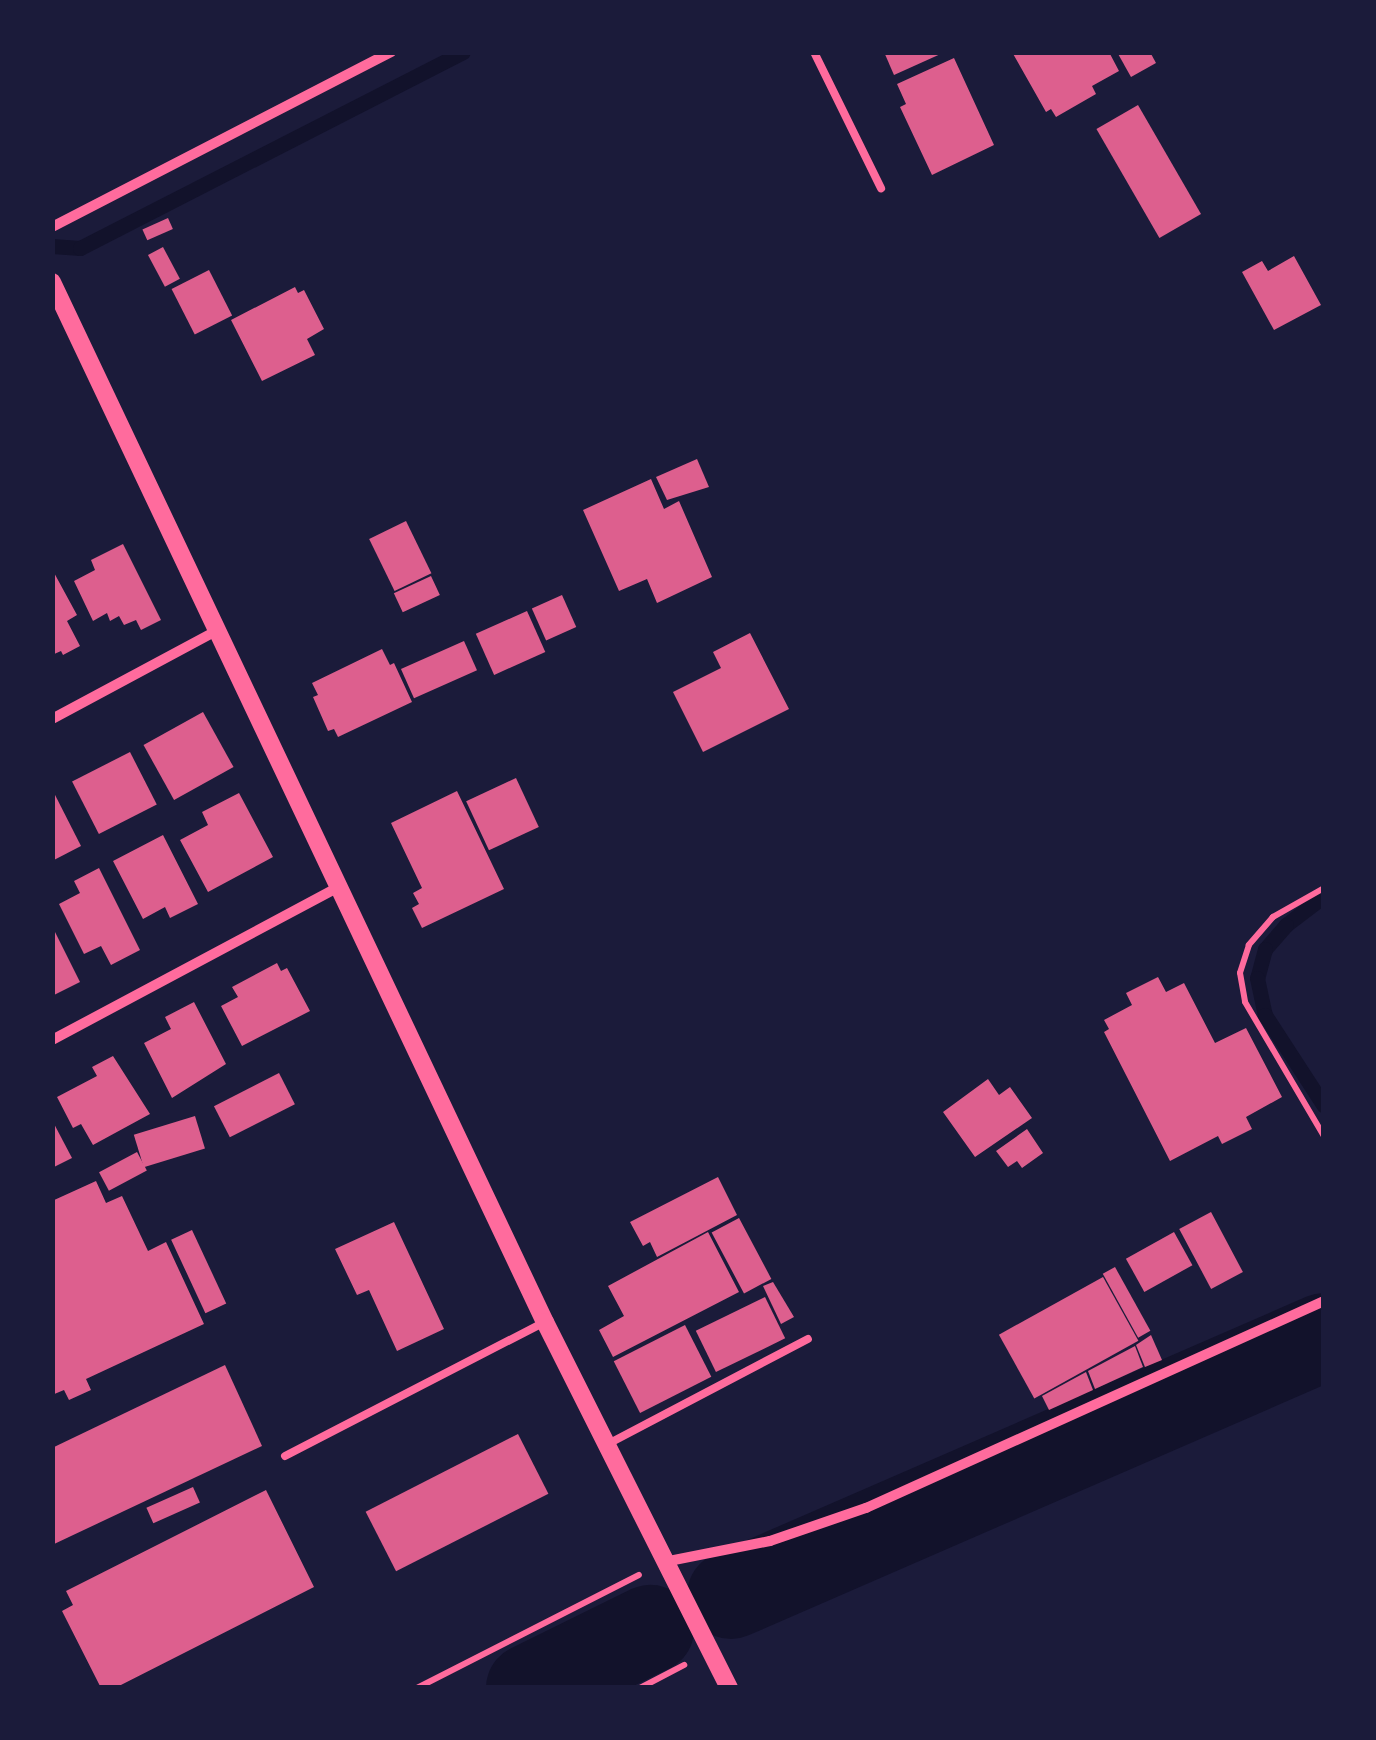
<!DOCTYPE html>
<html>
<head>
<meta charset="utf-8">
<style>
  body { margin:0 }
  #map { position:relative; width:1376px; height:1740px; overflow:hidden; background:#1b1b3a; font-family:Helvetica,sans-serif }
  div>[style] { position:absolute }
  .stream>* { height:15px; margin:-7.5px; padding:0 7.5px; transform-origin:7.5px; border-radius:7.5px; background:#12122b }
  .river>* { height:88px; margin:-44px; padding:0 44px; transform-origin:44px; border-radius:44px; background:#12122b }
  .building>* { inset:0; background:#dd5f8e; transform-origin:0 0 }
  .path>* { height:6px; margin:-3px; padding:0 3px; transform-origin:3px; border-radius:3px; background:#ff6b9d }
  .service>* { height:8px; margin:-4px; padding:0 4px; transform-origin:4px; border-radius:4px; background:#ff6b9d }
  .minor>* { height:10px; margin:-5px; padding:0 5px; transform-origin:5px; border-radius:5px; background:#ff6b9d }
  .tertiary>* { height:18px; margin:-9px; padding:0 9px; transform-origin:9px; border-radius:9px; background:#ff6b9d }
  span { translate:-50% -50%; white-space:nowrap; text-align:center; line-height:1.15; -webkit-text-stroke:9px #1b1b3a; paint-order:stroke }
  .frame { position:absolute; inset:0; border:55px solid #1b1b3a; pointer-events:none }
</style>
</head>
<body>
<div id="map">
  <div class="stream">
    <i style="left:52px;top:246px;width:28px;rotate:4deg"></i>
    <i style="left:80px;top:248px;width:430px;rotate:-27.1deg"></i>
    <i style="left:1324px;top:896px;width:48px;rotate:142.7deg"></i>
    <i style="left:1286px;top:925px;width:32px;rotate:131deg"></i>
    <i style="left:1265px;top:949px;width:30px;rotate:105deg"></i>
    <i style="left:1257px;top:978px;width:38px;rotate:78deg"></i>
    <i style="left:1265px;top:1015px;width:108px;rotate:57deg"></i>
  </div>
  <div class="river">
    <i style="left:731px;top:1595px;width:647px;rotate:-23.51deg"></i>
    <i style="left:530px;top:1688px;width:134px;rotate:-26.2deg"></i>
  </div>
  <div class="building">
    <i style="clip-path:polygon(884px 52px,945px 52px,894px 75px)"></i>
    <i style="clip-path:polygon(1012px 52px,1109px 52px,1119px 71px,1092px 86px,1096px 94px,1056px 117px,1051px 109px,1046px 112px)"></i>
    <i style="clip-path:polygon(1117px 52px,1150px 52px,1156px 63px,1131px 77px)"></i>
    <i style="clip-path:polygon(954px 58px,994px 145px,932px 175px,900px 107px,906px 104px,897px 84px)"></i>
    <i style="left:1138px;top:105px;width:126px;height:48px;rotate:60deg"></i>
    <i style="left:168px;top:218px;width:12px;height:28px;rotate:66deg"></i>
    <i style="left:163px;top:247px;width:36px;height:17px;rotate:62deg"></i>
    <i style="clip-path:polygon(1294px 256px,1321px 305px,1274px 330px,1242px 272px,1262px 261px,1268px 271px)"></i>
    <i style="left:209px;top:270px;width:51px;height:42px;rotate:63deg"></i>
    <i style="clip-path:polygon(295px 287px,298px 293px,304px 290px,324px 329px,307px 339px,315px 355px,262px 381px,231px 320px)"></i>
    <i style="clip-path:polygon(697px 459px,709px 487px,667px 500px,656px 477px)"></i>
    <i style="clip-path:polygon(651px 479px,664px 509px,679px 501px,712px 577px,657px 603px,647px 579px,619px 591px,583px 510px)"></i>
    <i style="left:406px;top:521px;width:58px;height:41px;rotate:64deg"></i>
    <i style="clip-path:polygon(123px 544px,161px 620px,141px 630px,136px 620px,124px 625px,119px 616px,110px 621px,107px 613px,93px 621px,74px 581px,95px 570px,91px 560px)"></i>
    <i style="clip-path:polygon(52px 569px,77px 615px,67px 621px,80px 646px,63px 655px,61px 651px,52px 655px)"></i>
    <i style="left:431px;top:576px;width:21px;height:41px;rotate:65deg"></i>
    <i style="left:562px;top:595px;width:35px;height:33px;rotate:66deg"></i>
    <i style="left:527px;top:611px;width:45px;height:56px;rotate:66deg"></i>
    <i style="clip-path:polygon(750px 633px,789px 709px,703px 752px,673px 692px,721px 668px,713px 652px)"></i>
    <i style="left:464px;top:641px;width:32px;height:69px;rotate:66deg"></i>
    <i style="clip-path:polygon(382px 649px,390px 665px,394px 663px,412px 702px,338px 737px,334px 729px,328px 731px,313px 697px,318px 695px,312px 683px)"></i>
    <i style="left:203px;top:712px;width:63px;height:68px;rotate:61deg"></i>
    <i style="left:130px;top:752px;width:59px;height:65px;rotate:63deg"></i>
    <i style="left:516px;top:778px;width:54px;height:55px;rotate:65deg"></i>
    <i style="clip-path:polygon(52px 789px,81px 846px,52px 861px)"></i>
    <i style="clip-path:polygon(457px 791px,504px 889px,422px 928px,412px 908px,419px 904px,413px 893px,422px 888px,391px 823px)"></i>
    <i style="clip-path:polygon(239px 793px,273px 857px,208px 892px,180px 840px,208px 825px,202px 812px)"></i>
    <i style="clip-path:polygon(163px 835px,198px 904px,170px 918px,165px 907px,143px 919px,113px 861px)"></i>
    <i style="clip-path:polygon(99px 868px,140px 950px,111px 965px,101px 946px,84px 954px,59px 904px,80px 893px,74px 881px)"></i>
    <i style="clip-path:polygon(52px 926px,80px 982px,54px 995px,52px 992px)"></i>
    <i style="clip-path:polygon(277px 963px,281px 971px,287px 968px,310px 1011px,242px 1046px,221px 1006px,238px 997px,232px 987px)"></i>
    <i style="clip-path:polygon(1158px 977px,1166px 992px,1184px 983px,1215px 1043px,1246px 1028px,1282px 1097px,1246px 1117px,1252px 1129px,1222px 1144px,1218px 1136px,1170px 1161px,1104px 1032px,1109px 1029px,1104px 1020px,1132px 1005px,1126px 993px)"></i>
    <i style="clip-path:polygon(194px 1002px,226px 1064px,172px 1098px,144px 1043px,171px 1029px,165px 1017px)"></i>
    <i style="clip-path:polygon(113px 1056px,150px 1114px,93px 1145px,81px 1124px,73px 1128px,57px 1097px,97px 1076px,92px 1067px)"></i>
    <i style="left:279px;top:1073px;width:35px;height:73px;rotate:63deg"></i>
    <i style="clip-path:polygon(988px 1079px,999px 1095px,1010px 1087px,1032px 1118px,975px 1157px,943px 1112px)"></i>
    <i style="left:195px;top:1116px;width:34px;height:64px;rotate:73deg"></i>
    <i style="clip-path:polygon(52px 1120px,72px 1158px,52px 1168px)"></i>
    <i style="clip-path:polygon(1027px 1129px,1043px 1153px,1022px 1168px,1017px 1161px,1008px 1167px,996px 1151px)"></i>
    <i style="left:137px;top:1152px;width:21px;height:43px;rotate:62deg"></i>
    <i style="clip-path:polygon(718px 1177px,737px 1215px,657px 1257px,650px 1242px,643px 1246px,630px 1222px)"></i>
    <i style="clip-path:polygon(96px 1181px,106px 1203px,122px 1196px,148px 1251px,166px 1242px,204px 1324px,86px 1379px,91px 1390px,69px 1400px,64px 1390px,52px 1395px,52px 1201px)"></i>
    <i style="left:1211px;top:1212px;width:68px;height:36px;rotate:62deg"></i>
    <i style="left:739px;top:1218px;width:69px;height:31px;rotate:62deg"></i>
    <i style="clip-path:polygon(394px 1222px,444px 1329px,397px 1351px,369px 1290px,357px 1295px,335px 1249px)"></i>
    <i style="left:192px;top:1230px;width:81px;height:23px;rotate:65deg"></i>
    <i style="clip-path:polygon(708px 1232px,739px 1292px,613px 1357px,599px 1330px,624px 1316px,608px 1286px)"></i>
    <i style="left:1174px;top:1232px;width:38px;height:55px;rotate:61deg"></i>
    <i style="left:1115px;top:1267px;width:73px;height:14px;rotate:61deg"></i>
    <i style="left:1103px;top:1277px;width:73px;height:119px;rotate:61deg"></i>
    <i style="clip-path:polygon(773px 1282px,794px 1317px,781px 1324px,763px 1286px)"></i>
    <i style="left:765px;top:1297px;width:46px;height:77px;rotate:64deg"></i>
    <i style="left:685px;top:1325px;width:58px;height:80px;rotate:63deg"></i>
    <i style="clip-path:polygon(1151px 1335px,1162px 1360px,1145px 1367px,1136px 1345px)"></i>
    <i style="clip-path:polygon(1135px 1346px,1143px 1367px,1095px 1389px,1088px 1371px)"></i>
    <i style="clip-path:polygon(225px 1365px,262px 1446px,52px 1545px,52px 1448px)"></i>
    <i style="clip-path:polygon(1086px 1372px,1093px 1390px,1049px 1410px,1042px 1396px)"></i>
    <i style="left:518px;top:1434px;width:67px;height:171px;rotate:63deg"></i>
    <i style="left:193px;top:1487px;width:17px;height:51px;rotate:66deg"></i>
    <i style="clip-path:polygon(266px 1490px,314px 1587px,115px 1688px,101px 1688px,62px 1611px,73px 1605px,66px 1591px)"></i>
  </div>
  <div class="path">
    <i style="left:1324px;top:888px;width:59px;rotate:150.4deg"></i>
    <i style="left:1273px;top:917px;width:37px;rotate:131deg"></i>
    <i style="left:1249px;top:945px;width:29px;rotate:108deg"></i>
    <i style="left:1240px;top:973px;width:29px;rotate:80deg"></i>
    <i style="left:1245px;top:1002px;width:156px;rotate:59.5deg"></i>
    <i style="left:417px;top:1688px;width:249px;rotate:-27deg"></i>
    <i style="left:640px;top:1688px;width:50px;rotate:-27.6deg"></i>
  </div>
  <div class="service">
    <i style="left:814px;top:52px;width:152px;rotate:63.8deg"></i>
    <i style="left:606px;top:1445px;width:228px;rotate:-27.7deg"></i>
    <i style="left:285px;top:1456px;width:292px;rotate:-27.3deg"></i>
  </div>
  <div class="minor">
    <i style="left:52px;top:227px;width:382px;rotate:-27.3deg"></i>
    <i style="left:52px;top:719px;width:188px;rotate:-28.2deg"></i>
    <i style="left:52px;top:1040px;width:327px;rotate:-28.1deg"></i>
    <i style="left:664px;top:1562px;width:108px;rotate:-11.2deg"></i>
    <i style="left:770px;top:1541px;width:102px;rotate:-19deg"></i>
    <i style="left:866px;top:1508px;width:503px;rotate:-24.32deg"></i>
  </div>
  <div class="tertiary">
    <i style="left:52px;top:282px;width:1151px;rotate:64.64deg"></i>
    <i style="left:545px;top:1322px;width:410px;rotate:63.3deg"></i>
  </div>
  <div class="frame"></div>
</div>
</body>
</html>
